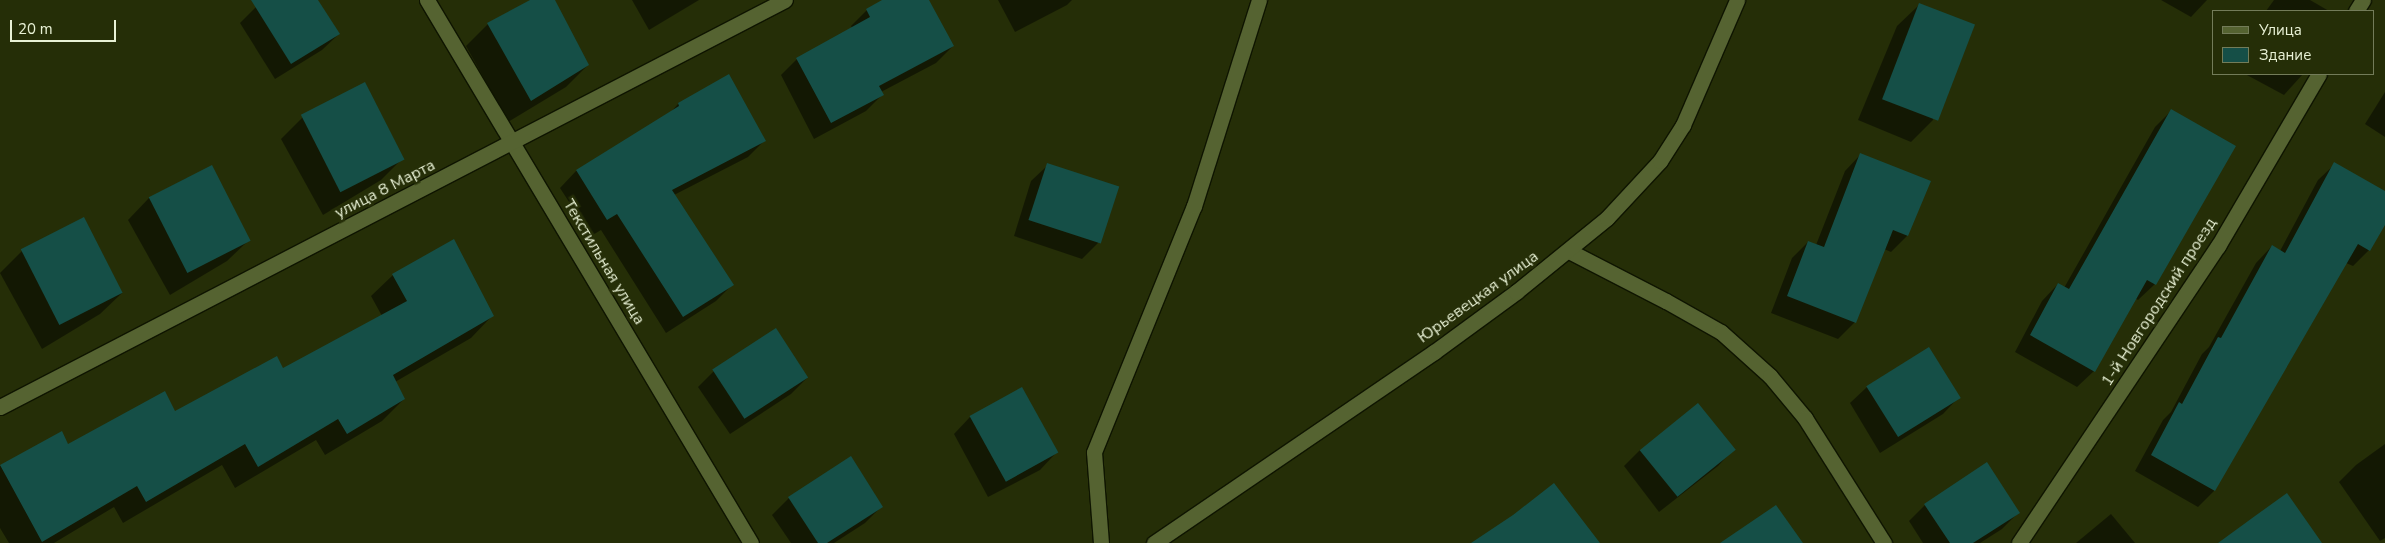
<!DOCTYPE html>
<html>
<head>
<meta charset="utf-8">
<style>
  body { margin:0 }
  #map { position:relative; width:2385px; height:543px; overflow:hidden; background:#252e07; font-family:"Nunito Sans",sans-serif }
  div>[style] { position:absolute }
  .shadow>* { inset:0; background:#0007 }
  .building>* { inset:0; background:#154f47; transform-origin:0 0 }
  .roads { filter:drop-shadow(1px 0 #0f1500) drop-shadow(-1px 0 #0f1500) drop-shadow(0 1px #0f1500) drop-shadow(0 -1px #0f1500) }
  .street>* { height:15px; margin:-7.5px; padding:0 7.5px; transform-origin:7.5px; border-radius:7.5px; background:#556331 }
  .secondary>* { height:15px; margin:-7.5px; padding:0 7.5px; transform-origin:7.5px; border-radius:7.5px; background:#556331 }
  span { translate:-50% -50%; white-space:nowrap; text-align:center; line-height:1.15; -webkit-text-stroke:5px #252e07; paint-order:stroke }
  .street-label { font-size:16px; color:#e8f1d5 }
  .legend { position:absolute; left:2212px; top:10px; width:162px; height:65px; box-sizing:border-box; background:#252e07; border:1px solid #737c59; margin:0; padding:6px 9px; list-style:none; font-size:15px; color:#e8f1d5 }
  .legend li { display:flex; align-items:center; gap:10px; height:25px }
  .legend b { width:25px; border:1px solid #737c59 }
  .scale { position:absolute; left:10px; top:20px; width:106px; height:22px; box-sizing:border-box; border:2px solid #e8f1d5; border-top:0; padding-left:6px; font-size:15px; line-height:18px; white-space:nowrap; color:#e8f1d5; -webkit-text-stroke:4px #252e07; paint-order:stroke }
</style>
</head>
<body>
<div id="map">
  <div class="shadow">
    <i style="clip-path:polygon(268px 0,316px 0,339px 34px,322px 50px,275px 79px,240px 23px,256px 7px)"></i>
    <i style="clip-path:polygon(533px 0,554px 0,588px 65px,566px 87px,508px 122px,466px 46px,488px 24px)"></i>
    <i style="clip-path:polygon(632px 0,699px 0,649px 30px)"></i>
    <i style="clip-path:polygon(885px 0,928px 0,953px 46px,936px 63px,881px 92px,882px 95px,866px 111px,814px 139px,781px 75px,797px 59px,852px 28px,851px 26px,867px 10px)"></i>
    <i style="clip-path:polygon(998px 0,1072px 0,1067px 5px,1015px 32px)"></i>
    <i style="clip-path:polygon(2161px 0,2207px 0,2191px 17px)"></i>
    <i style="clip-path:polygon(2274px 0,2310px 0,2329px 11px,2266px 11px)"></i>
    <i style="clip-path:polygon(1919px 5px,1933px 120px,1911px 142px,1858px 120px,1897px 26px)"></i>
    <i style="clip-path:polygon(2245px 74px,2303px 74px,2284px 95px)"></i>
    <i style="clip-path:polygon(729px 76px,764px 141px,748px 157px,674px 195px,732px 285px,716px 301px,666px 333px,601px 230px,591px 236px,560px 188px,576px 171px,671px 112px,678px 104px)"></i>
    <i style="clip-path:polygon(2385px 92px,2385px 137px,2365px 124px)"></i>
    <i style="clip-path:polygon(2171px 111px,2155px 284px,2138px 300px,2135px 298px,2094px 371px,2077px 387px,2015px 352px,2042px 301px,2058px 284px,2064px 288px,2155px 127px)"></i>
    <i style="clip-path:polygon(303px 117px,403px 158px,381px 180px,323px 215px,281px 139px)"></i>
    <i style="clip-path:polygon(1861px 154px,1929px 182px,1907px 236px,1891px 252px,1884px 249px,1855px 322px,1838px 339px,1771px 313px,1792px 258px,1808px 242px,1816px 245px,1845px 171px)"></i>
    <i style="clip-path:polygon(2335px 164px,2385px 192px,2385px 223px,2369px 250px,2353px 266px,2346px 263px,2214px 491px,2198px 507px,2135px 471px,2163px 420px,2171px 412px,2202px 354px,2209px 347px,2256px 263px,2272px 246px,2280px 251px,2318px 180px)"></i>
    <i style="clip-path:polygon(1048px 165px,1117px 187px,1098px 243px,1082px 259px,1014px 236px,1031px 181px)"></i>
    <i style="clip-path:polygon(187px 178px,249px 240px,227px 261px,170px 295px,128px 220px,149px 198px)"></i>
    <i style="clip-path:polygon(83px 218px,122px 293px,100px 314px,42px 349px,0 273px,22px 251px)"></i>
    <i style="clip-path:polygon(393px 275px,492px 316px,471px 338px,395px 382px,404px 399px,382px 421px,325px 455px,316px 440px,235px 488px,222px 465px,123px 523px,114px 507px,54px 543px,9px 543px,0 528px,0 466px,61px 433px,68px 445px,175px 413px,283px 370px,382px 316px,371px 296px)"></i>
    <i style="clip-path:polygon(714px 371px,807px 378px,791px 394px,730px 434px,698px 387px)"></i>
    <i style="clip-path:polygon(1867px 387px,1959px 397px,1943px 414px,1880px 453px,1850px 403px)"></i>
    <i style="clip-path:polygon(1021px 389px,1056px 453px,1040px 470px,988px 497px,954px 434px,970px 417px)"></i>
    <i style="clip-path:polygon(2385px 444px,2385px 538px,2380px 541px,2339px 482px,2356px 465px)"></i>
    <i style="clip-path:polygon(1734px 449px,1718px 466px,1659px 512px,1624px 466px,1640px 450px)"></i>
    <i style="clip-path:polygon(851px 458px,881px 507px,865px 523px,834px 543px,791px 543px,772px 515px,789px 498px)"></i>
    <i style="clip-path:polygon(1925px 505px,2018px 513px,2002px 529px,1980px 543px,1923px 543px,1909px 521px)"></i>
    <i style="clip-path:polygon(2111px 514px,2135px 543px,2076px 543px)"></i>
  </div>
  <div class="building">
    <i style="clip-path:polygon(251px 0,318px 0,340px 34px,291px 64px)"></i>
    <i style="clip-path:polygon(530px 0,555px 0,589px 65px,531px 101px,487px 23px)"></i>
    <i style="clip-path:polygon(882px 0,929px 0,954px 46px,879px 86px,884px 95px,831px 123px,796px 58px,870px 17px,866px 9px)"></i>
    <i style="left:1919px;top:3px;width:60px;height:103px;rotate:21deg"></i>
    <i style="clip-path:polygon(729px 74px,766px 141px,672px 190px,734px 285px,683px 317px,617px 214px,607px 220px,576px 170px,679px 106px,678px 103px)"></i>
    <i style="left:365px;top:82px;width:87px;height:72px;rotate:63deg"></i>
    <i style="clip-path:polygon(2171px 109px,2236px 146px,2156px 285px,2147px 280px,2095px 372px,2030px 335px,2058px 283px,2069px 289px)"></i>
    <i style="clip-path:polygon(1860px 153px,1931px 181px,1908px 236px,1893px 230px,1856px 323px,1787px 296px,1808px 241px,1824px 247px)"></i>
    <i style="clip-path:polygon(2334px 162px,2385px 191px,2385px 225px,2370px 251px,2358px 244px,2215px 491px,2151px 455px,2179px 402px,2182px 404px,2218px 337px,2221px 338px,2272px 245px,2285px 253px)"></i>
    <i style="left:1047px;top:163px;width:76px;height:60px;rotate:18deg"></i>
    <i style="left:212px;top:165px;width:85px;height:71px;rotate:63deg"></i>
    <i style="left:84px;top:217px;width:85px;height:71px;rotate:63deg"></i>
    <i style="clip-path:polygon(454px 239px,494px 316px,393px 375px,405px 399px,347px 434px,338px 419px,258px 467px,245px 444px,146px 502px,137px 486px,42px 542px,0 465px,62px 431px,68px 444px,165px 391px,175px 411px,277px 356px,283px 368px,407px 301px,392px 274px)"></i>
    <i style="left:776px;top:328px;width:59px;height:76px;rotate:57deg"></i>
    <i style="left:1929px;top:347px;width:60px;height:74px;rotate:58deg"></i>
    <i style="left:1022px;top:387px;width:75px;height:60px;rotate:61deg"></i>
    <i style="left:1698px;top:403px;width:60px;height:75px;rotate:51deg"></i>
    <i style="clip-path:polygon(851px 456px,883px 507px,827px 543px,818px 543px,788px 497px)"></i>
    <i style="clip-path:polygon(1987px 462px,2020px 513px,1973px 543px,1950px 543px,1924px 504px)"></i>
    <i style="clip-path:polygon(1554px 483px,1600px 543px,1471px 543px,1513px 515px)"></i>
    <i style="clip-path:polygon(2287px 493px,2322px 543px,2218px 543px,2255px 516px)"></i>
    <i style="clip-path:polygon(1776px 505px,1803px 543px,1720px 543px)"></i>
  </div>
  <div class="roads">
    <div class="street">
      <i style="left:427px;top:0;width:632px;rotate:59.18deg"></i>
      <i style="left:2356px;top:11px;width:13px;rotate:-58deg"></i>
      <i style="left:1569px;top:251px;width:109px;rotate:27.3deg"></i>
      <i style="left:1666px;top:301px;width:63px;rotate:29.4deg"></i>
      <i style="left:1721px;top:332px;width:66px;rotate:41.9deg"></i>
      <i style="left:1770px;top:376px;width:55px;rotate:50.2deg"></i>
      <i style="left:1805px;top:418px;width:148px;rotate:57.7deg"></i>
      <i style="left:0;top:407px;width:884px;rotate:-27.41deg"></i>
      <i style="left:1101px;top:543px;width:91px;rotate:-94.4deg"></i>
      <i style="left:1094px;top:452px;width:266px;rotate:-67.9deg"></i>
      <i style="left:1194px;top:206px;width:216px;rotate:-72.5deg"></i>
      <i style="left:2019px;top:543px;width:358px;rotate:-56.2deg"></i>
      <i style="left:2218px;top:246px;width:199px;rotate:-59.6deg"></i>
    </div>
    <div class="secondary">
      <i style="left:1154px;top:543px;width:339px;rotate:-34.3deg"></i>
      <i style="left:1434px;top:352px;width:102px;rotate:-36.2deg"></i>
      <i style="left:1516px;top:292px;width:117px;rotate:-39.1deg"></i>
      <i style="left:1607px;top:218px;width:78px;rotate:-47.1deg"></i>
      <i style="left:1660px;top:161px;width:43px;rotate:-57.4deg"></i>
      <i style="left:1683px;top:125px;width:136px;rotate:-66.6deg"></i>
    </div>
  </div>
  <div class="street-label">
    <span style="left:385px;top:189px;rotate:-27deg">улица 8 Марта</span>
    <span style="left:604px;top:262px;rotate:59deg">Текстильная улица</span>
    <span style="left:1478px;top:297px;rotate:-36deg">Юрьевецкая улица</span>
    <span style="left:2159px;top:302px;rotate:-57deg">1-й Новгородский проезд</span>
  </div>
  <ul class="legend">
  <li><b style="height:6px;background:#556331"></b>Улица</li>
  <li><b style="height:14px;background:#154f47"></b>Здание</li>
  </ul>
  <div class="scale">20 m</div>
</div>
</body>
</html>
